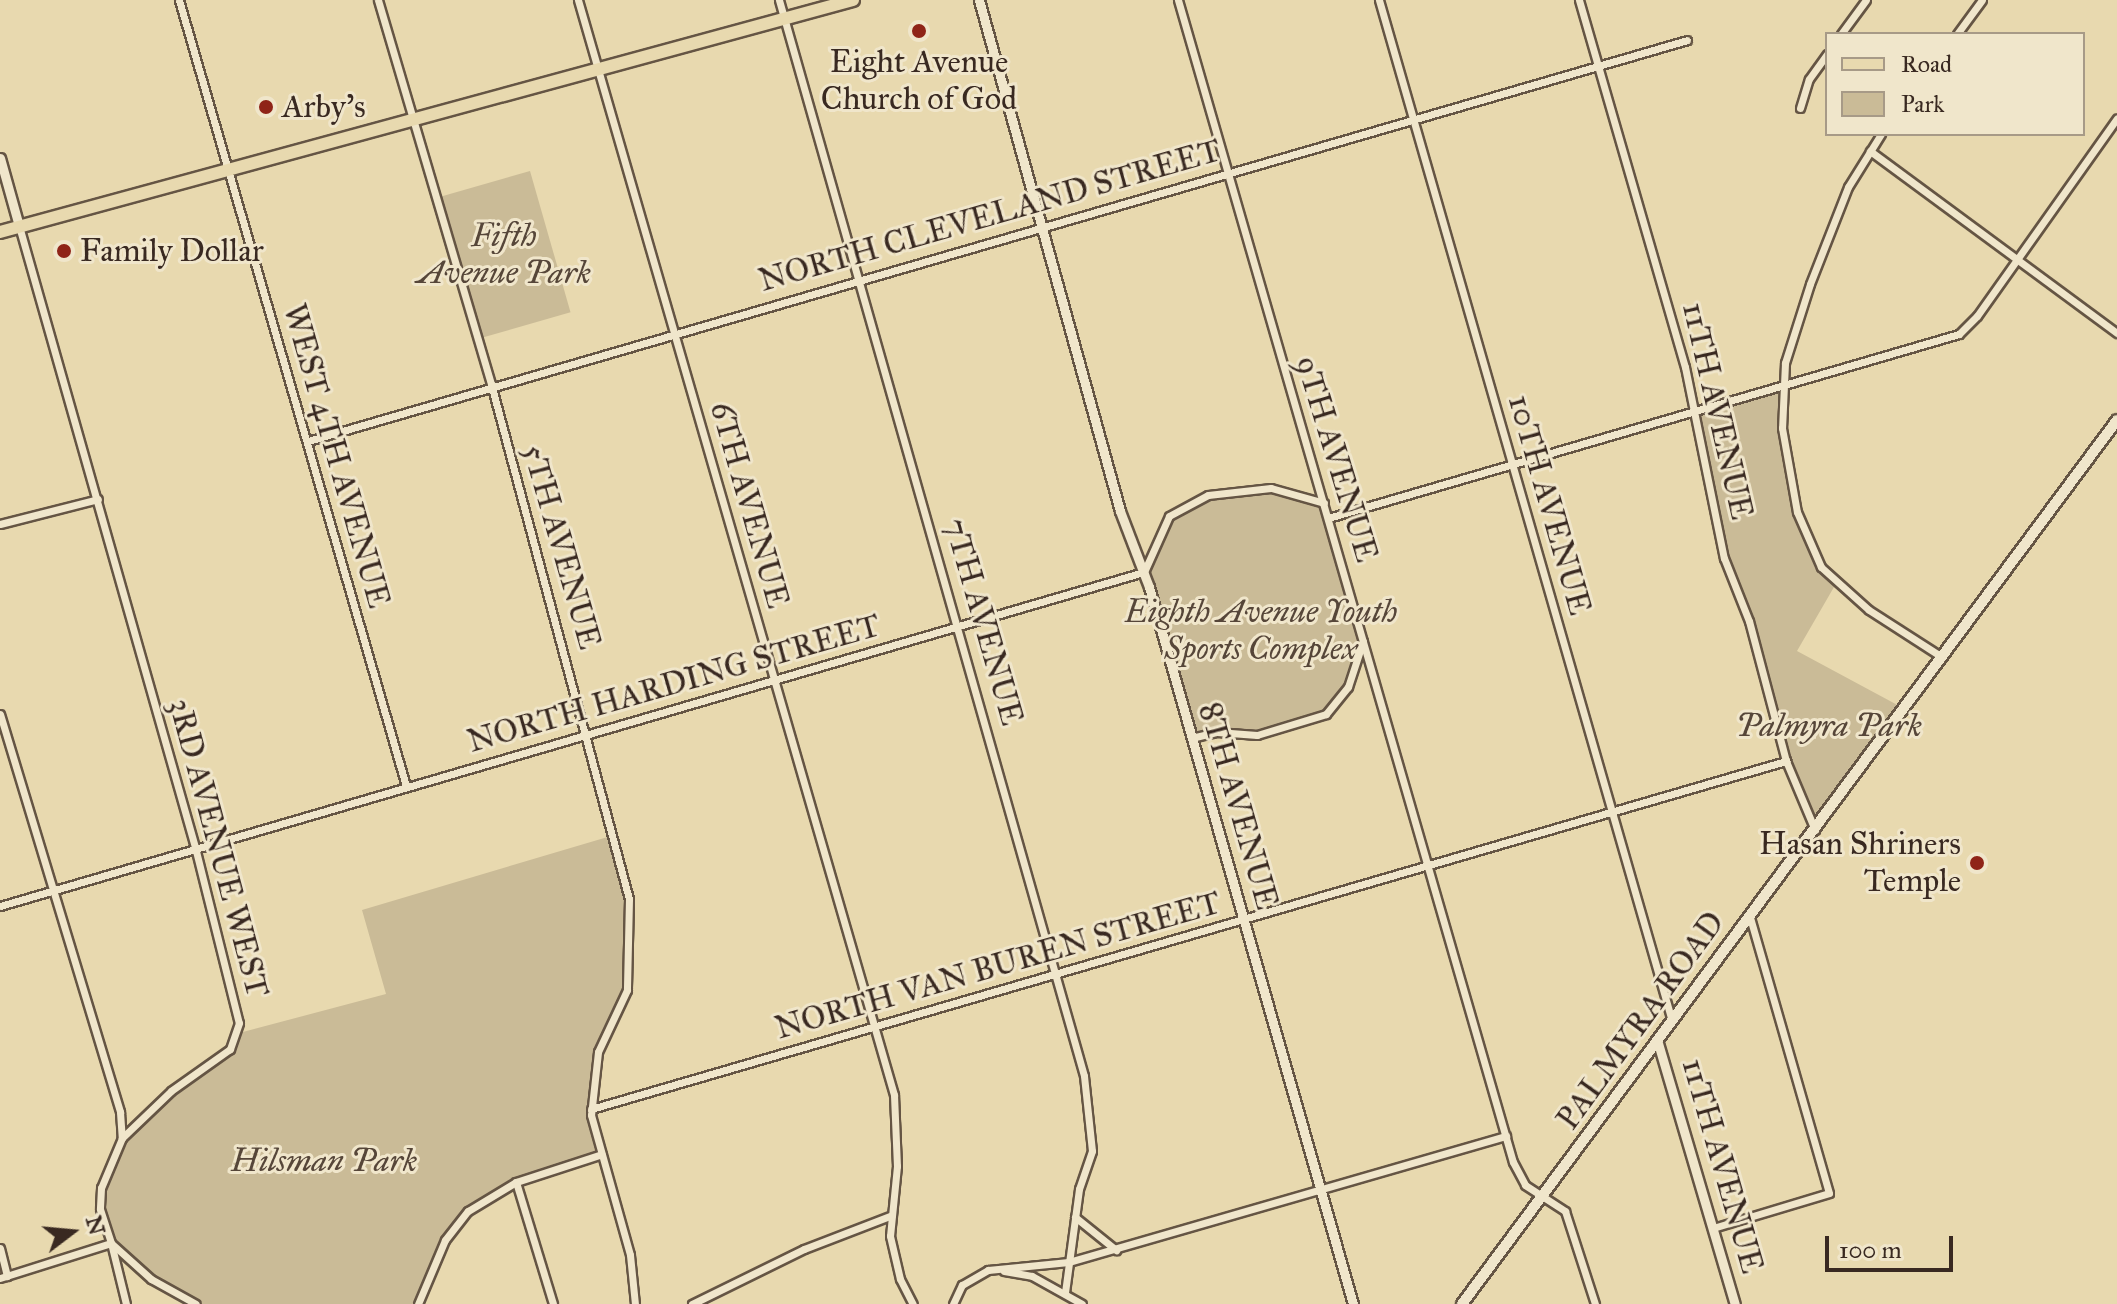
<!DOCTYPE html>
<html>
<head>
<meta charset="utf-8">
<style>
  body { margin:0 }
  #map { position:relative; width:2117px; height:1304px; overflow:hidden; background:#e8d9af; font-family:"IM FELL Great Primer",serif }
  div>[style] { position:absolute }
  .green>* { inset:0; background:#cabb97; transform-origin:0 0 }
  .roads { filter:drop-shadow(2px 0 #655544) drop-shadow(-2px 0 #655544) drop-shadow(0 2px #655544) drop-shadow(0 -2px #655544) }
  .minor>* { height:7px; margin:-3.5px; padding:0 3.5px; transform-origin:3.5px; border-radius:3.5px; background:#f0e6cb }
  .tertiary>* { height:9px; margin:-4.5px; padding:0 4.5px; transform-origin:4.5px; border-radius:4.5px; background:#f0e6cb }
  .secondary>* { height:10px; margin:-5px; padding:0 5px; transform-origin:5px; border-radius:5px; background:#f0e6cb }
  .primary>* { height:12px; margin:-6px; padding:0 6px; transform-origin:6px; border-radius:6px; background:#e8d9af }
  .dots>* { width:22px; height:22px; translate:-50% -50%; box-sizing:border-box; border:4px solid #f0e6cb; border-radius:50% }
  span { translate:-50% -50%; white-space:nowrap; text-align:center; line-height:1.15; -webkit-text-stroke:6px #f0e6cb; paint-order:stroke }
  .poi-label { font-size:32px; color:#392921 }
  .left { translate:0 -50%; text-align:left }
  .right { translate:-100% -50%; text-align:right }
  .street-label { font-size:32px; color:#392921 }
  .park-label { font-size:32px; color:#564639; font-style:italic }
  .legend { position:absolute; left:1825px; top:32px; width:260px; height:104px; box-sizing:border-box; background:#f0e6cb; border:2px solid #a79a87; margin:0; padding:10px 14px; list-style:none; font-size:24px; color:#392921 }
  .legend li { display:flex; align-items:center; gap:16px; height:40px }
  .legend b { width:40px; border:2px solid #a79a87 }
  .north { position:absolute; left:32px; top:1192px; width:80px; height:80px; -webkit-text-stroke:6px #f0e6cb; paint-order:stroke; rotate:74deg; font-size:22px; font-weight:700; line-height:32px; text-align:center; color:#392921 }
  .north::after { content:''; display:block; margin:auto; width:28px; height:36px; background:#392921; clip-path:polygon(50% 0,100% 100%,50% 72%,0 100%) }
  .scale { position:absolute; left:1825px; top:1236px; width:128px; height:36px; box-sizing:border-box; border:4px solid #392921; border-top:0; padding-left:10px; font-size:24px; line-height:28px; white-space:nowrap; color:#392921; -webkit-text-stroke:6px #f0e6cb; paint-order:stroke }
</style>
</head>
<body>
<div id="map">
  <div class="green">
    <i style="left:530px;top:171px;width:147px;height:96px;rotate:74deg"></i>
    <i style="clip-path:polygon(1779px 388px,1780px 427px,1800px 530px,1834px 587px,1797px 651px,1903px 708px,1816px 828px,1791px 771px,1726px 558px,1698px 414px)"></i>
    <i style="clip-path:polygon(1271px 489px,1323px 504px,1363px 639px,1358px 667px,1325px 713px,1257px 734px,1221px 731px,1191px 737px,1146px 571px,1169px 516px,1193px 500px)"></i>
    <i style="clip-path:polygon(611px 836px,628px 899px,625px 990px,603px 1035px,589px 1115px,600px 1153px,541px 1169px,466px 1211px,444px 1238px,416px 1304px,199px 1304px,171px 1292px,112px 1242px,101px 1210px,101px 1189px,122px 1139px,172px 1092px,231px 1049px,239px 1033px,386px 994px,362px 910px)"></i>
  </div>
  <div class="roads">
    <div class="minor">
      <i style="left:179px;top:0;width:818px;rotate:73.89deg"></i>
      <i style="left:378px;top:0;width:400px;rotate:73.6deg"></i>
      <i style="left:491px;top:384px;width:533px;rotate:75deg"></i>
      <i style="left:629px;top:899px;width:91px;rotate:91.3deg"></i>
      <i style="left:627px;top:990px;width:68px;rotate:115.1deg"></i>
      <i style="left:598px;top:1052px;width:63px;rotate:96.3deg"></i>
      <i style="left:591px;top:1115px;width:145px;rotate:74.4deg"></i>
      <i style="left:630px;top:1255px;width:49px;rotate:84.2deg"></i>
      <i style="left:578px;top:0;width:1140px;rotate:73.9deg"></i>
      <i style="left:894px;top:1095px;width:71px;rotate:87.6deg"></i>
      <i style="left:897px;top:1166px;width:70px;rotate:95.7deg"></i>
      <i style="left:890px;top:1236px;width:44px;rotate:76.9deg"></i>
      <i style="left:900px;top:1279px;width:28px;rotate:63deg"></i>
      <i style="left:779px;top:0;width:1118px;rotate:74.17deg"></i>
      <i style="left:1084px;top:1076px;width:75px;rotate:83.9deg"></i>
      <i style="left:1092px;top:1151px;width:40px;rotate:108.9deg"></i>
      <i style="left:1079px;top:1189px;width:105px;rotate:97.7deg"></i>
      <i style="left:1178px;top:0;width:1209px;rotate:73.92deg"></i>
      <i style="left:1513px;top:1162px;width:26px;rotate:62deg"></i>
      <i style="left:1525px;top:1185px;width:48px;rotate:33deg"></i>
      <i style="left:1565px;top:1211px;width:98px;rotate:72.1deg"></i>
      <i style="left:1379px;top:0;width:1062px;rotate:73.99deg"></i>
      <i style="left:1579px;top:0;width:382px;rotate:73.9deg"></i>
      <i style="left:1685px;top:367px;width:195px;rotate:78.5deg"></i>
      <i style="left:1724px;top:558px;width:68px;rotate:68.4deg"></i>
      <i style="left:1749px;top:621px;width:145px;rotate:75.2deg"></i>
      <i style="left:1786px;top:761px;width:75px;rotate:67.2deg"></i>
      <i style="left:1841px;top:34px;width:42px;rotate:-53.7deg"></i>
      <i style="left:1957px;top:34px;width:42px;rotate:-53.7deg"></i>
      <i style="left:1800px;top:108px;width:30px;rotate:-73deg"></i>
      <i style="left:1809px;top:79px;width:31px;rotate:-54deg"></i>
      <i style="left:1881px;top:134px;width:62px;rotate:121.9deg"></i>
      <i style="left:1848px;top:187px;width:104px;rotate:111.4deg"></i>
      <i style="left:1810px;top:284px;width:83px;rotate:107.6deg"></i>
      <i style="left:1785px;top:363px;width:65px;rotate:92.6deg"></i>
      <i style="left:1782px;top:428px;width:85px;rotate:79.9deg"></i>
      <i style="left:1797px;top:512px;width:60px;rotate:66.4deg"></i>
      <i style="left:1821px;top:567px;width:64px;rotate:41.9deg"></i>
      <i style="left:1869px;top:610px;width:87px;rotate:32.8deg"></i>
      <i style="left:1870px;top:151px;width:307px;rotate:36.4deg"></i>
      <i style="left:19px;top:226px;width:645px;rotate:74.18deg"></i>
      <i style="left:195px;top:847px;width:181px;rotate:76deg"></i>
      <i style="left:239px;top:1023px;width:28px;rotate:109deg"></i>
      <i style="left:230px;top:1049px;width:72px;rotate:144.6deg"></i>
      <i style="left:171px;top:1091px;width:68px;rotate:136.2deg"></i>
      <i style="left:122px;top:1138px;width:54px;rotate:112.8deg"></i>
      <i style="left:101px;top:1188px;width:21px;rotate:93deg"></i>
      <i style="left:100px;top:1209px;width:36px;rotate:72deg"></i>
      <i style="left:111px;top:1243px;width:54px;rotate:42deg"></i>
      <i style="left:151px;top:1279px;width:51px;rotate:29.1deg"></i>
      <i style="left:308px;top:441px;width:1436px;rotate:-16.21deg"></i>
      <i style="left:1328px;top:518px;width:657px;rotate:-16.26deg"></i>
      <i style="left:1959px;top:334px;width:25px;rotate:-45deg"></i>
      <i style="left:1977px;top:316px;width:242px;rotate:-54.7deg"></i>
      <i style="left:0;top:524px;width:101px;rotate:-14.3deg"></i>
      <i style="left:0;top:714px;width:416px;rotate:73.2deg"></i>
      <i style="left:120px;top:1112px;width:26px;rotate:86deg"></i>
      <i style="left:1191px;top:738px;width:27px;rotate:-13deg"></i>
      <i style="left:1217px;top:732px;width:40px;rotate:4.3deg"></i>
      <i style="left:1257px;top:735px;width:72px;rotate:-16.9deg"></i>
      <i style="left:1326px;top:714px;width:35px;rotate:-51deg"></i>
      <i style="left:1348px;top:687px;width:48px;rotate:-71.9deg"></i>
      <i style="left:0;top:906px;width:1192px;rotate:-16.28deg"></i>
      <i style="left:1144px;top:572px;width:61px;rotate:-65.9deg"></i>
      <i style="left:1169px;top:516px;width:44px;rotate:-28.3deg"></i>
      <i style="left:1208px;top:495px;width:63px;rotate:-6.3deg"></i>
      <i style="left:1271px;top:488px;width:55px;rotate:15.8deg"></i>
      <i style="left:591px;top:1109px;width:1245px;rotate:-16.24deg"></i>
      <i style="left:516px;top:1182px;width:127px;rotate:73.1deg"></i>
      <i style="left:1075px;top:1217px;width:53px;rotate:38.8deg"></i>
      <i style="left:1713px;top:1228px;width:121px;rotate:-16.8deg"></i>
      <i style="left:1829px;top:1193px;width:286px;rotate:-106deg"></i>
      <i style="left:0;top:1248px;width:29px;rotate:76deg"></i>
      <i style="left:1004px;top:1271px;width:28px;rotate:10deg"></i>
      <i style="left:1032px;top:1276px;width:57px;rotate:29.2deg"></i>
      <i style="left:0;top:1278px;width:116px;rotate:-17.5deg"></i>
      <i style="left:111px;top:1243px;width:63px;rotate:76.2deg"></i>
      <i style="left:418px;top:1304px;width:69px;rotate:-67.1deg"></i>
      <i style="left:445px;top:1240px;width:37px;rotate:-52deg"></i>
      <i style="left:468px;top:1211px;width:56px;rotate:-31.1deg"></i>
      <i style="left:516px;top:1182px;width:90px;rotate:-18deg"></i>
      <i style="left:692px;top:1304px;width:125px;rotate:-26.2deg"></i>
      <i style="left:804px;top:1249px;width:94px;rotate:-21.1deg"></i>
      <i style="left:953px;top:1304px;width:21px;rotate:-65deg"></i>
      <i style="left:962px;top:1285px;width:30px;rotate:-30deg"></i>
      <i style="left:988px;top:1270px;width:81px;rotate:-5.6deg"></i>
      <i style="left:1069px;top:1262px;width:455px;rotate:-16.1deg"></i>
    </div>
    <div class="tertiary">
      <i style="left:979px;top:0;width:530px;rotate:74.57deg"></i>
      <i style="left:1120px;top:511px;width:81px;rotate:69.1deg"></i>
      <i style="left:1149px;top:587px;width:745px;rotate:74.12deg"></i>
      <i style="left:0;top:158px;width:71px;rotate:74.4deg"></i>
      <i style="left:1658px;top:1043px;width:272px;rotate:73.6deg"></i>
    </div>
    <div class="secondary">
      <i style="left:1462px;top:1304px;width:1100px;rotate:-53.46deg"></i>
    </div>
    <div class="primary">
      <i style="left:0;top:232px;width:884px;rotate:-15.22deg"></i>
    </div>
  </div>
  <div class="dots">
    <i style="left:919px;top:31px;background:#8f2418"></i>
    <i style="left:266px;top:107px;background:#8f2418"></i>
    <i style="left:64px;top:251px;background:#8f2418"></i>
    <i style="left:1977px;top:863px;background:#8f2418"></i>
  </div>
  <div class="poi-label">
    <span style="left:919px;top:81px">Eight Avenue<br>Church of God</span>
    <span class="left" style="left:282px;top:107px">Arby's</span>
    <span class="left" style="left:80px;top:251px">Family Dollar</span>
    <span class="right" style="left:1961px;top:863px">Hasan Shriners<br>Temple</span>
  </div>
  <div class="street-label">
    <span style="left:990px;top:216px;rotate:-16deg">NORTH CLEVELAND STREET</span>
    <span style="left:1717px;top:411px;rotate:77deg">11TH AVENUE</span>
    <span style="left:336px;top:456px;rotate:74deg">WEST 4TH AVENUE</span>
    <span style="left:1336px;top:459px;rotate:73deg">9TH AVENUE</span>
    <span style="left:749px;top:505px;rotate:74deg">6TH AVENUE</span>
    <span style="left:1549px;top:505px;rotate:74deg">10TH AVENUE</span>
    <span style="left:561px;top:547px;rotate:74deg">5TH AVENUE</span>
    <span style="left:983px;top:622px;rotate:74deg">7TH AVENUE</span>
    <span style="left:674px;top:684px;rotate:-16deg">NORTH HARDING STREET</span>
    <span style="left:1238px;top:806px;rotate:74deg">8TH AVENUE</span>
    <span style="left:218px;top:848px;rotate:75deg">3RD AVENUE WEST</span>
    <span style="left:998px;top:966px;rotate:-16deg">NORTH VAN BUREN STREET</span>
    <span style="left:1641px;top:1021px;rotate:-54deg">PALMYRA ROAD</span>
    <span style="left:1722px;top:1166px;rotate:74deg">11TH AVENUE</span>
  </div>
  <div class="park-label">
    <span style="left:504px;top:255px">Fifth<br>Avenue Park</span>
    <span style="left:1261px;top:631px">Eighth Avenue Youth<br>Sports Complex</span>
    <span style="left:1829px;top:726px">Palmyra Park</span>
    <span style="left:324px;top:1161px">Hilsman Park</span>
  </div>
  <ul class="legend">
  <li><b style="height:10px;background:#e8d9af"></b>Road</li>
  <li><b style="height:22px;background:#cabb97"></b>Park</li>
  </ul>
  <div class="north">N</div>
  <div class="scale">100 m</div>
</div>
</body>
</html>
